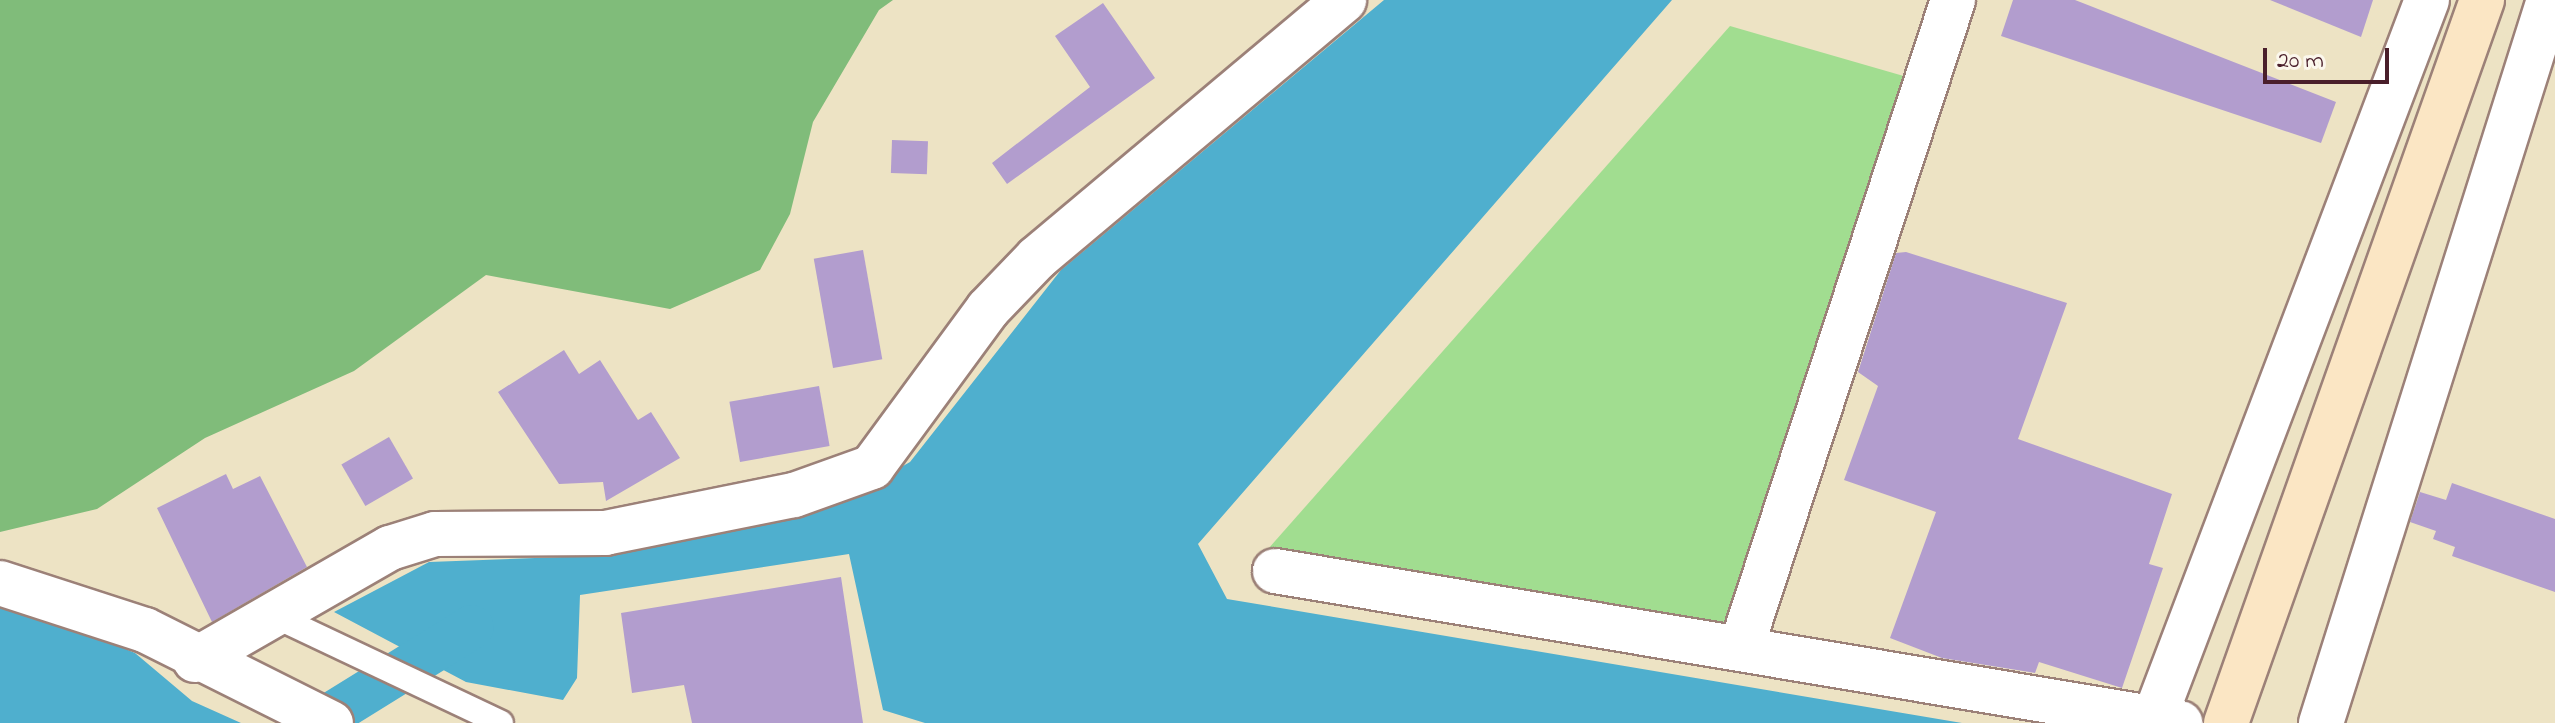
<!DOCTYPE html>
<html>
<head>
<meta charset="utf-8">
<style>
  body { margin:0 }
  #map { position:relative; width:2555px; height:723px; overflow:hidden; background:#ede3c4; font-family:"Indie Flower",sans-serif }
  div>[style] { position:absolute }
  .green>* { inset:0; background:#a1dd90 }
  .forest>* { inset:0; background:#80bc7a }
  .water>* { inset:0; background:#4fafce }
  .canal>* { height:44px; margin:-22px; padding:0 22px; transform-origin:22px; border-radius:22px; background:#4fafce }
  .building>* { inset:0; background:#b29dce; transform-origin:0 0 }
  .roads { filter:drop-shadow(2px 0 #9c8178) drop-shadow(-2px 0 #9c8178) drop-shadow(0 2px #9c8178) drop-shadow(0 -2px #9c8178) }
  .lane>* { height:24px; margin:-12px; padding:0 12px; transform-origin:12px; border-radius:12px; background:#fff }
  .street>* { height:44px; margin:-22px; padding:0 22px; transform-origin:22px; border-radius:22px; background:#fff }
  .secondary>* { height:44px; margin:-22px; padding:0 22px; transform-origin:22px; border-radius:22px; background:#fbe6c4 }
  span { translate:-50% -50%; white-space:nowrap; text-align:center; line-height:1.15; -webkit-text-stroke:7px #fbf7ec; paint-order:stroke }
  .scale { position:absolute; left:2263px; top:48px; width:126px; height:36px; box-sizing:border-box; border:4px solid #4a1f2b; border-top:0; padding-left:10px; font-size:24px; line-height:28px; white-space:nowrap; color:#4a1f2b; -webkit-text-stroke:6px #fbf7ec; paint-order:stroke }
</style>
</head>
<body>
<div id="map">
  <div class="green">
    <i style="clip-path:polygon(1730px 26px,1914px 79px,1738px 609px,1722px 629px,1268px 549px)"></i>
  </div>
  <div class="forest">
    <i style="clip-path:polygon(0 0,893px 0,879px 10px,813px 122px,790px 214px,760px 270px,670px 309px,486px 275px,354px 371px,205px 438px,97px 509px,0 532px)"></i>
  </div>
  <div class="water">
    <i style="clip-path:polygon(1384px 0,1672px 0,1198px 544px,1227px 599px,1962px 723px,925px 723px,883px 710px,849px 554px,580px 595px,577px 678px,563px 700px,466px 682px,334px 612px,429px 562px,616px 555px,845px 499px,910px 462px,1061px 270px)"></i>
    <i style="clip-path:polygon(0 596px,135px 653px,192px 701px,241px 723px,0 723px)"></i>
  </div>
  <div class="canal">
    <i style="left:317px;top:723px;width:182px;rotate:-31.8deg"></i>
  </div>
  <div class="building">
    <i style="clip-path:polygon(2013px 0,2075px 0,2336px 102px,2321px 143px,2001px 36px)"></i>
    <i style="clip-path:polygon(2270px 0,2373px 0,2361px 37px)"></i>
    <i style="clip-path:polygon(1103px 3px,1155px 78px,1007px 184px,992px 163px,1090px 87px,1055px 36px)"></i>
    <i style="left:892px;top:140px;width:36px;height:33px;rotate:2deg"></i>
    <i style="left:863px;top:250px;width:111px;height:50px;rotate:80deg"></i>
    <i style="clip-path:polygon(1906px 252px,2067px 303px,2018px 439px,2172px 494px,2149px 564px,2163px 568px,2122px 688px,2039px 662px,2035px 673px,1942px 658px,1890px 638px,1936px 512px,1844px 480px,1878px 386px,1858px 372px,1896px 253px)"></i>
    <i style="clip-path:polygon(564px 350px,579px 374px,600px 360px,638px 420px,651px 412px,680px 458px,606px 501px,603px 482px,559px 484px,498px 392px)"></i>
    <i style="left:819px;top:386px;width:61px;height:91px;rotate:80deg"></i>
    <i style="left:389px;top:437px;width:48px;height:55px;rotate:60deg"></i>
    <i style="clip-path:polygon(226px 474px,233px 489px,260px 476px,307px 567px,212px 622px,157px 508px)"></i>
    <i style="clip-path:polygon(2452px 483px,2555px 519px,2555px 592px,2452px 556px,2455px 547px,2433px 539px,2436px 531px,2410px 522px,2420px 492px,2446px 500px)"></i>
    <i style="clip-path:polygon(841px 577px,863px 723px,692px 723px,684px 685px,632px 693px,621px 613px)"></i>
  </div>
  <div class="roads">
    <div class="lane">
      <i style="left:273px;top:615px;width:252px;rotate:25.3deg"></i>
    </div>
    <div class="street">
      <i style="left:1275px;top:571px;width:918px;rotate:9.53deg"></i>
      <i style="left:0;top:583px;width:152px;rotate:18deg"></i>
      <i style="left:145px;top:630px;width:208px;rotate:26.6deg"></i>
      <i style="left:1741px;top:648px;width:682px;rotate:-71.88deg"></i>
      <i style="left:195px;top:660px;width:225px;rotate:-29.9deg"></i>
      <i style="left:390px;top:548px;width:47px;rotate:-17.3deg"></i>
      <i style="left:435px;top:534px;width:170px;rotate:-0.3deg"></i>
      <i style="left:605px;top:533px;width:193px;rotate:-11.4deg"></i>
      <i style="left:794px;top:495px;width:83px;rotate:-19.7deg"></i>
      <i style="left:872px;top:467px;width:196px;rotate:-53.7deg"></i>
      <i style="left:988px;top:309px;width:71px;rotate:-46.1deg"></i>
      <i style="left:1037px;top:258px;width:401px;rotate:-40deg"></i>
      <i style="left:2154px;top:719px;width:769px;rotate:-69.21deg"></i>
      <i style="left:2321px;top:723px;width:758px;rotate:-72.5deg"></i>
    </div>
    <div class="secondary">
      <i style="left:2226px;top:723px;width:767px;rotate:-70.5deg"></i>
    </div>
  </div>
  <div class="scale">20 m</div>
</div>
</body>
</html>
